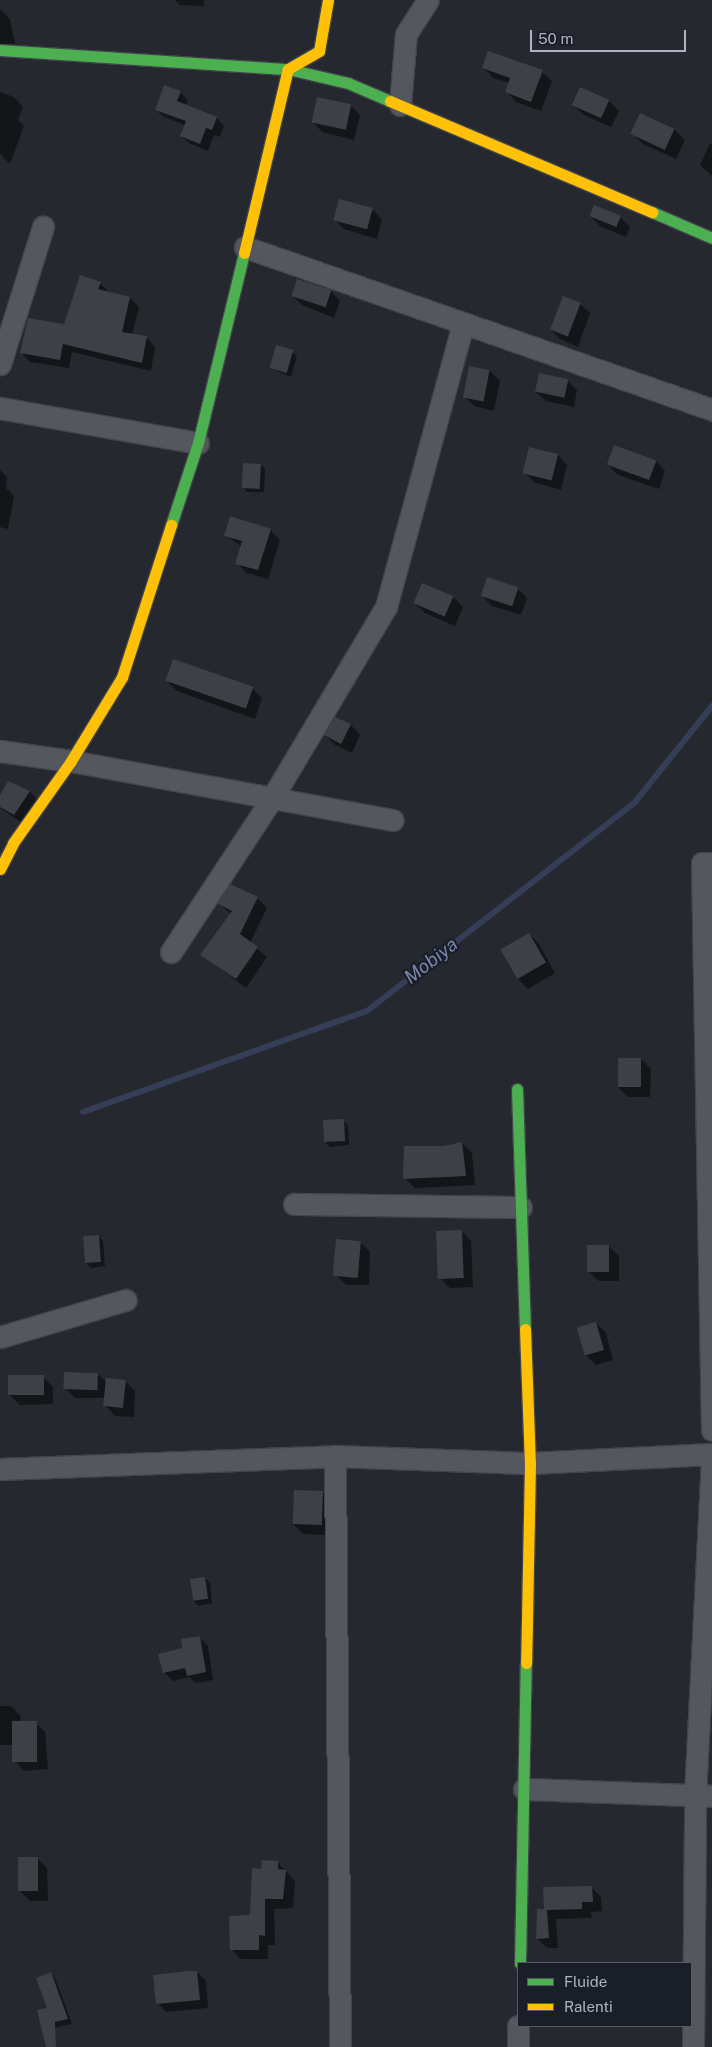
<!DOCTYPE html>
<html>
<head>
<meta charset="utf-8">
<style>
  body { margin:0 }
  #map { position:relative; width:712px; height:2047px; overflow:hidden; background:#25282f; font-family:"Public Sans",sans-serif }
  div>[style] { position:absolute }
  .shadow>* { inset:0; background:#0007 }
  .stream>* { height:6px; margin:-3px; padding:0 3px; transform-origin:3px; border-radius:3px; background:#343e56 }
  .building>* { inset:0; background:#3d4047; transform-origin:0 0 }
  .roads { filter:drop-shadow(1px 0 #42444a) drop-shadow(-1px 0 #42444a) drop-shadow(0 1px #42444a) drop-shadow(0 -1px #42444a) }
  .street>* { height:21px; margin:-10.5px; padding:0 10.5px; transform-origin:10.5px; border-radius:10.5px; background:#54575e }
  .fast>* { height:11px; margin:-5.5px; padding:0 5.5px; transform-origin:5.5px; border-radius:5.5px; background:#4caf50 }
  .slow>* { height:11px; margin:-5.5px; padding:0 5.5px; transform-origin:5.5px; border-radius:5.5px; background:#ffc107 }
  span { translate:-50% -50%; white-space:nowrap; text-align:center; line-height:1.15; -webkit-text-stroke:4.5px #1a1e29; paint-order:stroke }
  .water-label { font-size:19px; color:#7986a8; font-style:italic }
  .legend { position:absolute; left:517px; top:1962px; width:175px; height:65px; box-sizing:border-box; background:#1a1e29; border:1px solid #555a66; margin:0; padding:6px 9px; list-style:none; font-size:15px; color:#aeb3c1 }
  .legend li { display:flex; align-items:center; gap:10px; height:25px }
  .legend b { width:25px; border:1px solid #555a66 }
  .scale { position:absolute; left:530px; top:30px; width:156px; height:22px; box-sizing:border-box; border:2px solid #aeb3c1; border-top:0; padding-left:6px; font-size:15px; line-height:18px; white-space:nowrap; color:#aeb3c1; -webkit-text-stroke:4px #1a1e29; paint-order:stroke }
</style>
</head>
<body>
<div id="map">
  <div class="shadow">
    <i style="clip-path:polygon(175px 0,204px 0,204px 6px,180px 5px)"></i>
    <i style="clip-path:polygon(0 9px,10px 19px,15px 44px,0 47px)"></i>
    <i style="clip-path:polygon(484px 68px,542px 72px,552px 81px,541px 111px,516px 102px,507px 92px,510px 83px,493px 78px)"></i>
    <i style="clip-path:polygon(0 92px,14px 97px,23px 107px,18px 120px,24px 126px,10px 164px,0 154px)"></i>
    <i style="clip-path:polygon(180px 92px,188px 100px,186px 106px,217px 118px,224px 126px,220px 137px,214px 135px,208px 151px,189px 143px,181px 136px,185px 125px,164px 117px,156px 110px)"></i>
    <i style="clip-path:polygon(609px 101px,619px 111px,611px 127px,584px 115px,574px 106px)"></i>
    <i style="clip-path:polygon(350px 105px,360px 115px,354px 140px,322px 132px,313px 122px)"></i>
    <i style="clip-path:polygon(675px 130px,685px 140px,676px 159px,643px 144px,633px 134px)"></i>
    <i style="clip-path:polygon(710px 143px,712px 144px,712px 176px,700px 165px)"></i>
    <i style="clip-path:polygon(372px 209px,382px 219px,377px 239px,344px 229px,334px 219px)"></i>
    <i style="clip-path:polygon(590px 216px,620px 217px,630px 227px,626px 237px,600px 226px)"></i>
    <i style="clip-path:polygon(298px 280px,331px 291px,340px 301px,334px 318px,302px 305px,292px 295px)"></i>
    <i style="clip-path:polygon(100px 283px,109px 292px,130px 298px,139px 307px,132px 335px,146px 337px,155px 347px,151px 371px,72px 352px,69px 368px,30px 362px,21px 352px,65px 325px)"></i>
    <i style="clip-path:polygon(580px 304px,590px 313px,578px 347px,560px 339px,550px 329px)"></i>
    <i style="clip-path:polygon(292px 352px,297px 356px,291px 377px,270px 368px)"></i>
    <i style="clip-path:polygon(470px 367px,490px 371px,500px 381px,494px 411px,474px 406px,464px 396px)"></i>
    <i style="clip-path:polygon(567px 380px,577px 390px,574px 407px,546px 401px,536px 392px)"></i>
    <i style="clip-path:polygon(558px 455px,567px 465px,561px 490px,534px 482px,524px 472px)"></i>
    <i style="clip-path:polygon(656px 461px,665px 471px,659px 489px,618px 475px,608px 465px)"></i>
    <i style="clip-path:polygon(261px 465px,265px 469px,264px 492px,247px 492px,243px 487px)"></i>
    <i style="clip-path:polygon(0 470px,7px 477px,6px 488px,14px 496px,8px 529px,0 527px)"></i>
    <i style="clip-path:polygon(270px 530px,280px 540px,268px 579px,247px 573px,237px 563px,242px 547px,225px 535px)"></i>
    <i style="clip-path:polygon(517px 588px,527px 598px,521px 615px,492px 606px,482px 596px)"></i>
    <i style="clip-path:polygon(453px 597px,463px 607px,455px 626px,425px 613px,415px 604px)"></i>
    <i style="clip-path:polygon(167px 681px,252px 688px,262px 698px,255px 719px,177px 691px)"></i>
    <i style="clip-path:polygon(336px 718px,351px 725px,360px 735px,352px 753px,335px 745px,325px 735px)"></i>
    <i style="clip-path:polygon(9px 782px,30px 792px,40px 802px,24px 824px,0 808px,0 798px)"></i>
    <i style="clip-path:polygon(257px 898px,267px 908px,250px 943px,267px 957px,246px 988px,202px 955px,231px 914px,219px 904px)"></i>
    <i style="clip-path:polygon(529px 934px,539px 944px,555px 973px,528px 989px,518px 979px)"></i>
    <i style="clip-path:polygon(641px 1059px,651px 1069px,650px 1097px,628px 1097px,618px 1087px)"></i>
    <i style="clip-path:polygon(343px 1120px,348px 1125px,349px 1145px,330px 1147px,326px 1142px)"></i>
    <i style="clip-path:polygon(462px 1143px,472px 1153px,475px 1185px,415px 1188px,405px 1178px,444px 1147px)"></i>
    <i style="clip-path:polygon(461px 1231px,471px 1241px,473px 1287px,450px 1288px,440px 1278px)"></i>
    <i style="clip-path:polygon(99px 1236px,103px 1241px,105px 1266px,91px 1268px,86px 1263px)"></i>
    <i style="clip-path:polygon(360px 1242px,370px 1252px,369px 1285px,346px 1285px,336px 1275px)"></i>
    <i style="clip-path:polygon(609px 1246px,619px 1256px,619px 1281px,599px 1281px,589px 1272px)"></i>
    <i style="clip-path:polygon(596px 1323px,606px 1333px,613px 1360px,596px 1365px,586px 1355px,578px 1328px)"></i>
    <i style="clip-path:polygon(98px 1374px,107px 1383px,125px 1381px,135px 1391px,134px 1417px,115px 1416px,106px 1406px,106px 1398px,75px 1398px,65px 1388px)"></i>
    <i style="clip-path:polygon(43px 1377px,53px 1387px,53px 1404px,20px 1405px,10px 1395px)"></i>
    <i style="clip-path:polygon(322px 1492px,332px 1502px,329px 1535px,303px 1534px,293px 1524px)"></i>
    <i style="clip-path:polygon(205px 1578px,210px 1583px,212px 1603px,198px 1606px,194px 1601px)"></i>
    <i style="clip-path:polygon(200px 1638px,208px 1646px,213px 1680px,196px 1683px,189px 1677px,173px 1681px,164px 1672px,184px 1649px)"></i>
    <i style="clip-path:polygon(0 1706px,11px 1706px,20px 1715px,21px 1723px,36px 1723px,45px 1732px,48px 1769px,24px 1771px,16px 1762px,15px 1745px,0 1745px)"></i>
    <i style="clip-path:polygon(37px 1858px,47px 1868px,48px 1901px,30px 1901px,20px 1891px)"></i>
    <i style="clip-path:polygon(277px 1862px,295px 1881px,293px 1908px,274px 1909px,275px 1945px,268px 1945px,268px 1959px,241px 1959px,231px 1949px,251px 1917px,262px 1870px)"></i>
    <i style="clip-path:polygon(591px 1887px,601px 1897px,602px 1911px,591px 1912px,592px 1918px,556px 1919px,558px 1948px,547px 1948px,537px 1939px,545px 1910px)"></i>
    <i style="clip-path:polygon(197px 1972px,206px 1981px,208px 2008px,166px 2012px,157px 2003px)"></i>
    <i style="clip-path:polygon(51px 1973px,55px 1978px,72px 2024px,47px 2029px)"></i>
  </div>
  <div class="stream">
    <i style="left:83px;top:1112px;width:301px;rotate:-19.6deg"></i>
    <i style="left:367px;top:1011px;width:340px;rotate:-37.9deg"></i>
    <i style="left:635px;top:802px;width:123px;rotate:-51.3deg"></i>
  </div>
  <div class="building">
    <i style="clip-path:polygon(488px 51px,543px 70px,531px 102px,505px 92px,510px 78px,482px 68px)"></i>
    <i style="clip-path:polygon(164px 85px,181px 91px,177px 101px,217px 117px,212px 130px,206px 128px,200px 144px,180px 136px,186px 121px,155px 110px)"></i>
    <i style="left:580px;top:87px;width:32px;height:20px;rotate:24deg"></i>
    <i style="left:317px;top:97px;width:35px;height:26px;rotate:12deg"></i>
    <i style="left:640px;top:113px;width:38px;height:23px;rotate:25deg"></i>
    <i style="left:339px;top:199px;width:35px;height:22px;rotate:15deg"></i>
    <i style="left:594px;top:205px;width:29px;height:12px;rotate:22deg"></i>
    <i style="clip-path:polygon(80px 275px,101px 282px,98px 289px,130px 297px,122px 332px,147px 336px,142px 363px,63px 344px,60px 360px,20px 353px,28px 318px,64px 324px)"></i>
    <i style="left:297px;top:279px;width:36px;height:18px;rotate:18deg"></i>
    <i style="left:563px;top:296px;width:19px;height:36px;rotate:21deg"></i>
    <i style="left:276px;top:345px;width:18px;height:24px;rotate:16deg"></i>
    <i style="left:469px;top:366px;width:21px;height:32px;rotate:11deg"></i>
    <i style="left:539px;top:373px;width:30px;height:19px;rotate:12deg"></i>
    <i style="left:614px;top:445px;width:45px;height:21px;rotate:20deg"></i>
    <i style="left:529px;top:447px;width:30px;height:27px;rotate:14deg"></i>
    <i style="left:243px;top:463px;width:18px;height:25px;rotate:3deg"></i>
    <i style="clip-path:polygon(230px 516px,271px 529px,258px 570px,235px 564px,242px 541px,224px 536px)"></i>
    <i style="left:487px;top:577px;width:33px;height:20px;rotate:18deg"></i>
    <i style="left:422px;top:583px;width:34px;height:22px;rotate:23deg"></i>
    <i style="left:173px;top:659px;width:85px;height:23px;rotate:19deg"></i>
    <i style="clip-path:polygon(335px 717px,351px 724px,341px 744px,324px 735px)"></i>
    <i style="clip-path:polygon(8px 781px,30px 791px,14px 815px,0 807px,0 795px)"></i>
    <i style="clip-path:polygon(230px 884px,258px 897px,240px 934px,258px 947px,236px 979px,200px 955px,232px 911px,218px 904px)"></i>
    <i style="left:529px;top:933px;width:34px;height:33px;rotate:60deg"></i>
    <i style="left:618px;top:1058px;width:23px;height:29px"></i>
    <i style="left:344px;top:1119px;width:22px;height:21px;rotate:87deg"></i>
    <i style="clip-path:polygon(462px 1142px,466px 1176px,403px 1179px,404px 1146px,444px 1146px)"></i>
    <i style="left:462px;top:1230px;width:48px;height:26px;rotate:88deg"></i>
    <i style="left:99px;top:1235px;width:27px;height:16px;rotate:86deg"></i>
    <i style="left:336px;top:1239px;width:25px;height:37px;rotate:5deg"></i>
    <i style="left:587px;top:1245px;width:22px;height:27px"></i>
    <i style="left:596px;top:1322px;width:29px;height:20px;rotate:74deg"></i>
    <i style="left:64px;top:1372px;width:34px;height:17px;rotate:2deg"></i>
    <i style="left:44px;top:1375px;width:20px;height:36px;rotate:90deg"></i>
    <i style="left:106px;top:1378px;width:20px;height:28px;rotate:6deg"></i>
    <i style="left:294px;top:1490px;width:29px;height:34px;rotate:2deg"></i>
    <i style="left:205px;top:1577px;width:22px;height:15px;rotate:82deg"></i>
    <i style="clip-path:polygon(200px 1636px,206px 1672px,187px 1676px,185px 1668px,163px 1673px,158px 1654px,182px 1648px,181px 1639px)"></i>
    <i style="left:12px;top:1721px;width:25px;height:41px"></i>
    <i style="left:38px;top:1857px;width:34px;height:20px;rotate:90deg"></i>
    <i style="clip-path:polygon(262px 1860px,278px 1861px,278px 1869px,286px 1870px,283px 1899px,265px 1899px,265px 1936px,259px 1935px,259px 1950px,230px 1950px,229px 1916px,250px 1915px,252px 1868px,261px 1869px)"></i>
    <i style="clip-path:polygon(592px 1886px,593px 1902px,582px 1902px,582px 1909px,547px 1910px,549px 1938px,536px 1939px,537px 1909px,544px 1909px,543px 1887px)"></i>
    <i style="clip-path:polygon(189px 1971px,197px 1971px,200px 2000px,156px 2004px,153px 1975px)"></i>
    <i style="clip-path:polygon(51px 1972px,68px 2019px,55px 2022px,56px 2047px,46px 2047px,37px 2010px,47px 2008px,36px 1978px)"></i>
  </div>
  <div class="roads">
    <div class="street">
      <i style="left:400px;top:105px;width:71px;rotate:-85.2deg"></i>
      <i style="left:406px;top:34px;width:40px;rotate:-57.1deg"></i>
      <i style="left:245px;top:247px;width:495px;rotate:19.2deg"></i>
      <i style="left:0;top:364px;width:144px;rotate:-72.6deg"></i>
      <i style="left:0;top:408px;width:201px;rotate:10deg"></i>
      <i style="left:0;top:751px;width:72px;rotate:8deg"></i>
      <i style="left:71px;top:761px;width:327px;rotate:10.4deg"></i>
      <i style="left:712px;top:863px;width:10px;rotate:180deg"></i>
      <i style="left:702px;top:863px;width:567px;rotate:88.99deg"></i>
      <i style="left:171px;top:952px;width:184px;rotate:-56.7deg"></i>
      <i style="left:272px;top:798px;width:222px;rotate:-59.2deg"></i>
      <i style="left:386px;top:607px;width:294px;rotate:-74.8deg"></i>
      <i style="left:294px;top:1204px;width:227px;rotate:0.8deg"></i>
      <i style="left:0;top:1337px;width:131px;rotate:-16.4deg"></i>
      <i style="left:335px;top:1456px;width:591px;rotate:89.52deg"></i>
      <i style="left:0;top:1469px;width:335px;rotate:-2.2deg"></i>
      <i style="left:335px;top:1456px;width:195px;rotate:2.1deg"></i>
      <i style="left:530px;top:1463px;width:182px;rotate:-2.8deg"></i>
      <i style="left:524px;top:1789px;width:188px;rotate:2.1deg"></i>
      <i style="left:518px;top:2047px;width:21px;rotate:-90deg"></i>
      <i style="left:693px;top:2047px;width:252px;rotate:-89.5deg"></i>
      <i style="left:695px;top:1795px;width:333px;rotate:-87.1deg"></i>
    </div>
    <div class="fast">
      <i style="left:0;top:50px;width:289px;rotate:3.8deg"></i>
      <i style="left:288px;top:69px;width:62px;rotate:13.1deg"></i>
      <i style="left:348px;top:83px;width:46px;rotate:23.2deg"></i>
      <i style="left:652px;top:212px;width:65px;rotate:23.4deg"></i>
      <i style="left:171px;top:525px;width:86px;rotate:-71.8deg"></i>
      <i style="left:198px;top:443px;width:195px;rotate:-76.4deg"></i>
      <i style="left:517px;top:1089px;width:240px;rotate:88.1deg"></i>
      <i style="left:520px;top:1963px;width:300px;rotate:-88.9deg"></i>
    </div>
    <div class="slow">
      <i style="left:390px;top:101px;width:285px;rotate:23deg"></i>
      <i style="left:244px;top:253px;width:189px;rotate:-76.6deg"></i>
      <i style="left:288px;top:69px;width:36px;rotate:-30deg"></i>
      <i style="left:319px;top:51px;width:52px;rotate:-80deg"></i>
      <i style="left:0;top:869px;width:29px;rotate:-63deg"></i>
      <i style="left:13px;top:843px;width:100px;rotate:-54.7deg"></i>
      <i style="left:71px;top:761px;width:98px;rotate:-58.7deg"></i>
      <i style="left:122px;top:677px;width:160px;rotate:-72.1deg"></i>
      <i style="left:525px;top:1329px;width:134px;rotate:87.9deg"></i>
      <i style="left:530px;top:1463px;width:200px;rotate:91.1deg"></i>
    </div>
  </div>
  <div class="water-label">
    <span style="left:431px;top:961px;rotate:-38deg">Mobiya</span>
  </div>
  <ul class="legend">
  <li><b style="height:6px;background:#4caf50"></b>Fluide</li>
  <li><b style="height:6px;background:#ffc107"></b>Ralenti</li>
  </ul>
  <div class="scale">50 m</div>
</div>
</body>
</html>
